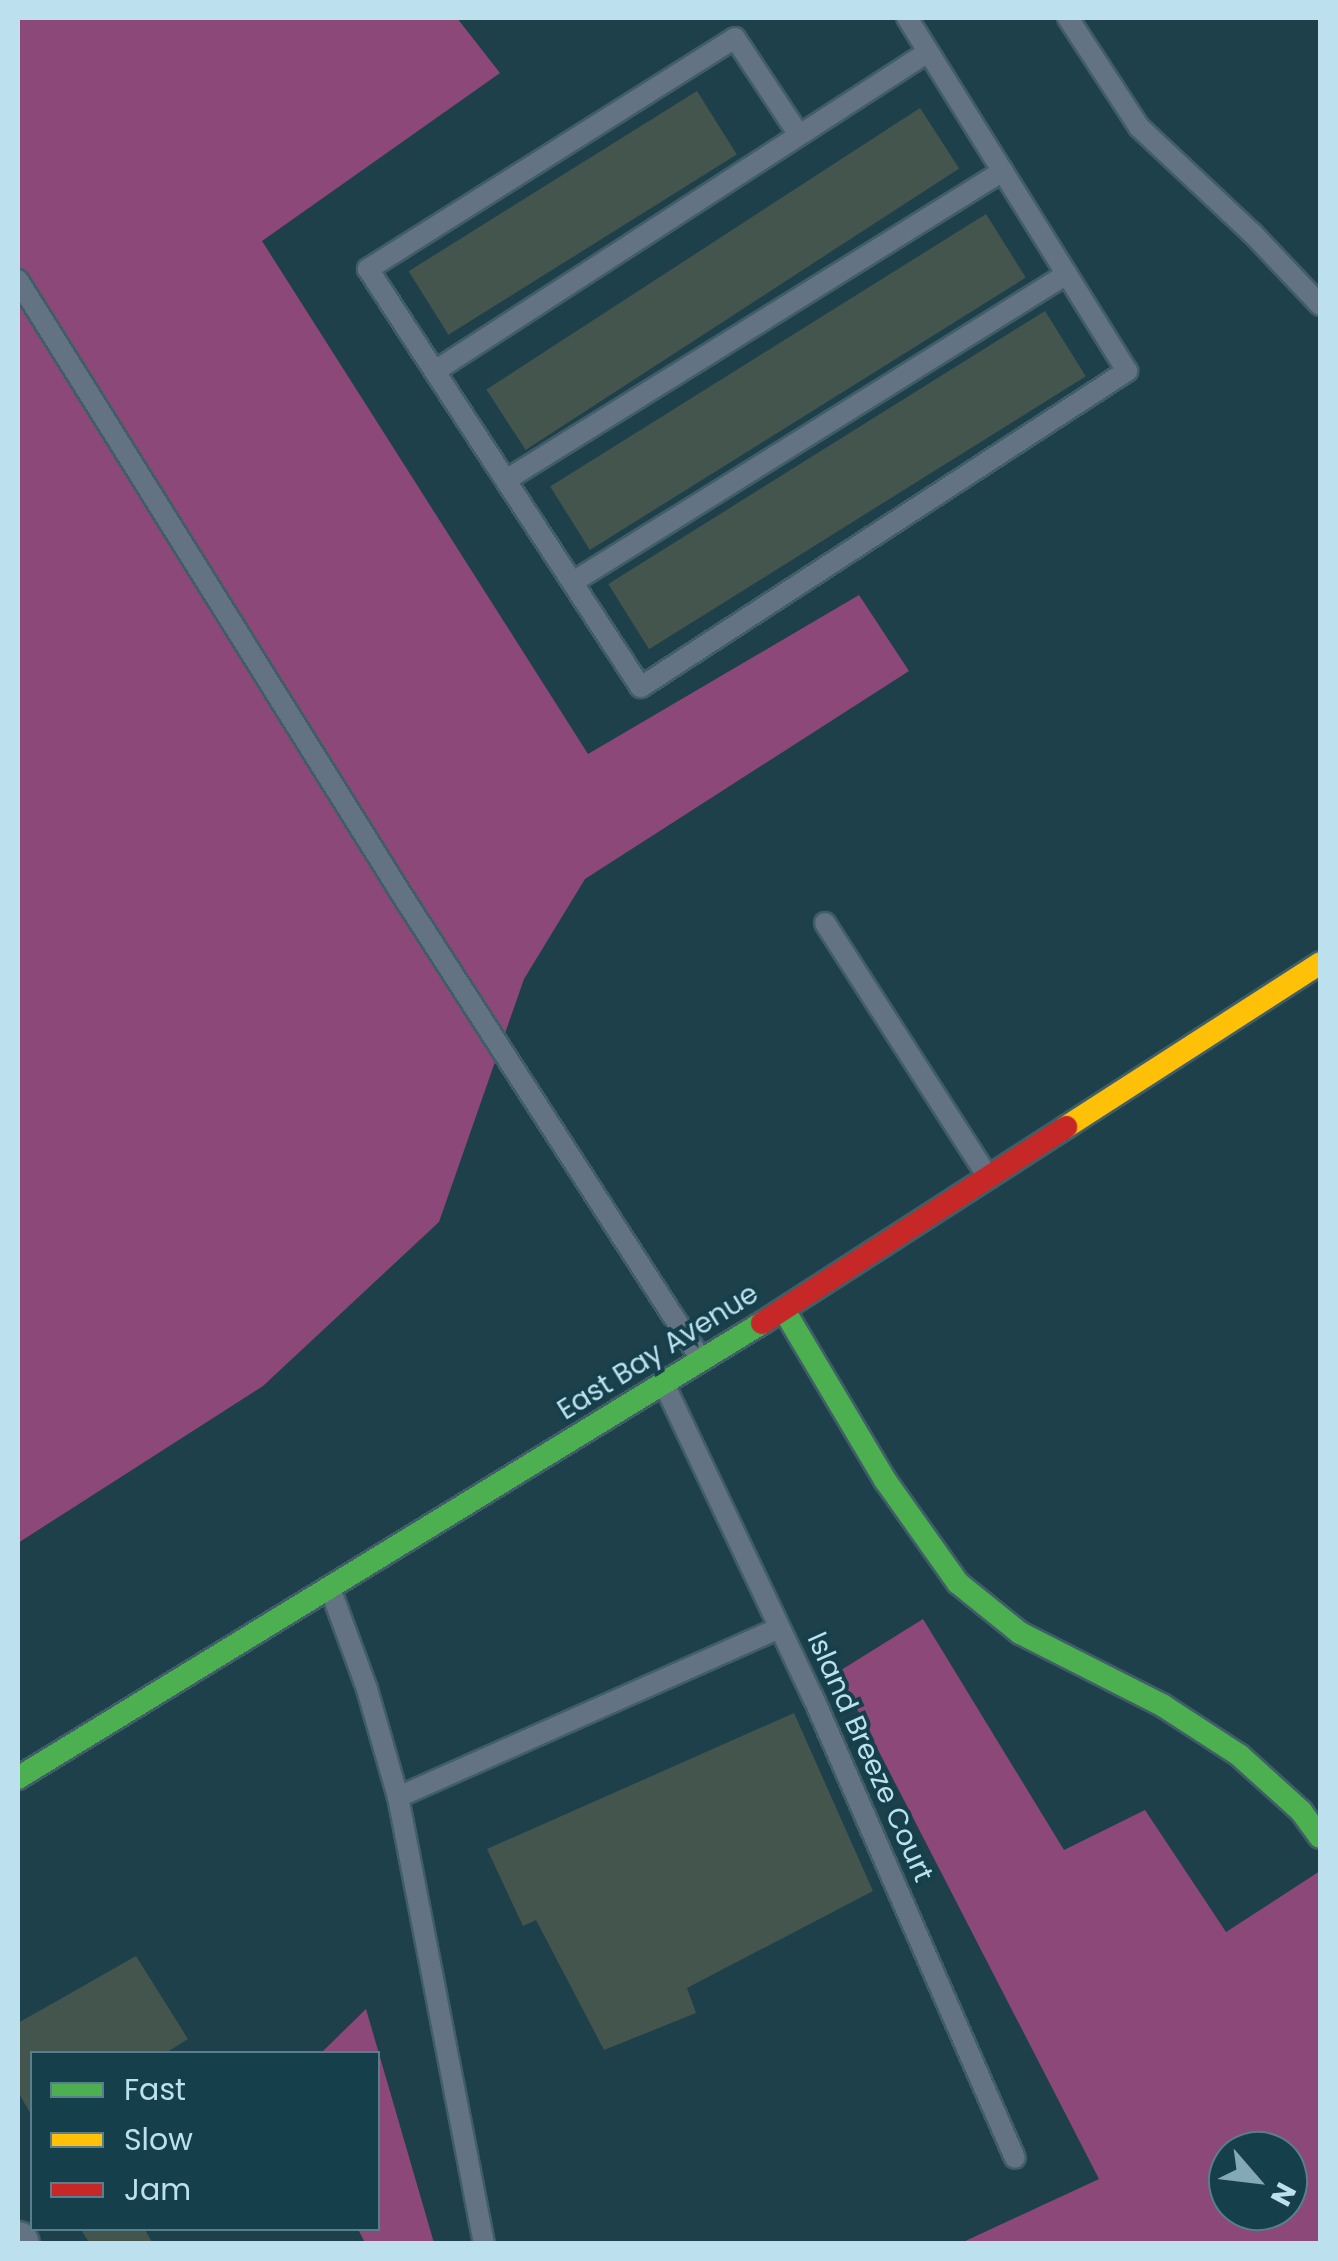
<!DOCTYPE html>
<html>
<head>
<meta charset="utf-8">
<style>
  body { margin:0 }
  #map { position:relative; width:1338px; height:2261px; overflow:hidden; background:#1d404a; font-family:Poppins,sans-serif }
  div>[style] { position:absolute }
  .green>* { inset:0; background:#8c4879 }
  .building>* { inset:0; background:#44554d; transform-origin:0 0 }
  .roads { filter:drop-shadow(2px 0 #405e68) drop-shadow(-2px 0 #405e68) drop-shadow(0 2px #405e68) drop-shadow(0 -2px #405e68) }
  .lane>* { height:20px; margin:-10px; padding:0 10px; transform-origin:10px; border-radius:10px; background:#637384 }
  .street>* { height:40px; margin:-20px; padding:0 20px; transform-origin:20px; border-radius:20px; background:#637384 }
  .fast>* { height:22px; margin:-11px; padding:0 11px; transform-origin:11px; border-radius:11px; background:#4caf50 }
  .slow>* { height:22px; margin:-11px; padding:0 11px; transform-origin:11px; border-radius:11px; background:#ffc107 }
  .jam>* { height:22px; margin:-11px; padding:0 11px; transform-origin:11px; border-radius:11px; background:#c62828 }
  span { translate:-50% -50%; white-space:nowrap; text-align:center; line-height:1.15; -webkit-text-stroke:8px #163f4c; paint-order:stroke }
  .street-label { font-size:28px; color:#bce0ee }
  .frame { position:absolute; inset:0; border:20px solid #bce0ee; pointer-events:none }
  .legend { position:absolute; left:30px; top:2051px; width:350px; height:180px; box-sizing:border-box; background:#163f4c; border:2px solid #587f8d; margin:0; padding:12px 18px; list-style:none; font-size:30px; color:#bce0ee }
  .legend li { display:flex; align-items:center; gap:20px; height:50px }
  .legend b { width:50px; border:2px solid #587f8d }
  .north { position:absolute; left:1208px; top:2131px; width:100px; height:100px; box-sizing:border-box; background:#163f4c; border:2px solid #587f8d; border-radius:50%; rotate:118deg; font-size:28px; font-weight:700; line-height:40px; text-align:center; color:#bce0ee }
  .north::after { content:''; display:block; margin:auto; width:35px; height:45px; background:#84a8b5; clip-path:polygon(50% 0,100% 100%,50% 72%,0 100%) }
</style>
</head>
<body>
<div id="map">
  <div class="green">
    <i style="clip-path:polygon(18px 18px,457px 18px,500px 73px,262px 241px,588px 754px,859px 595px,909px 671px,585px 879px,524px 979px,439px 1222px,263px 1386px,18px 1543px)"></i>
    <i style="clip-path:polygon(evenodd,923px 1619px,1064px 1850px,1145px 1810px,1226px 1932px,1320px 1871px,1320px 2243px,961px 2243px,1099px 2179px,838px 1672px,923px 1619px,1228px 2151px,1288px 2151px,1288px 2211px,1228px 2211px,1228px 2151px)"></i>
    <i style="clip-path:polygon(366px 2009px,434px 2243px,365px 2243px,358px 2229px,378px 2228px,378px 2054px,321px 2053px)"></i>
  </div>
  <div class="building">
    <i style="left:697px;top:91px;width:75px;height:340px;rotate:58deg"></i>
    <i style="left:920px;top:108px;width:72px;height:517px;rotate:57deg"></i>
    <i style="left:986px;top:214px;width:75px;height:514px;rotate:58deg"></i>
    <i style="left:1045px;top:311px;width:77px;height:515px;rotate:58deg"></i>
    <i style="clip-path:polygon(794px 1713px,873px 1891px,687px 1988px,696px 2013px,604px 2050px,536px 1920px,523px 1926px,487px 1849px)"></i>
    <i style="clip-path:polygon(136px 1956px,188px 2039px,164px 2054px,32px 2054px,32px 2116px,18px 2092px,18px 2023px)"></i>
    <i style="clip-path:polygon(80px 2228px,144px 2228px,153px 2244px,90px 2244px)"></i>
  </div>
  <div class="roads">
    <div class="lane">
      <i style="left:1068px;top:18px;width:130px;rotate:56.9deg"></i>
      <i style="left:1139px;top:127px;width:155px;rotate:43.2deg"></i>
      <i style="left:1252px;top:233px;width:99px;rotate:46.6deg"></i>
      <i style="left:799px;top:135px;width:116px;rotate:-123.4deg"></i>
      <i style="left:735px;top:38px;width:434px;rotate:147.8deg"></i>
      <i style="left:368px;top:269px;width:499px;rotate:56.9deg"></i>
      <i style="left:641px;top:687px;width:580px;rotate:-33.03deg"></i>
      <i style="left:1127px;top:371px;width:416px;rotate:-121.9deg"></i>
      <i style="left:18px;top:280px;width:725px;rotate:58.02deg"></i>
      <i style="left:402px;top:895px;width:551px;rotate:57.23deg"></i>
      <i style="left:435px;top:371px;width:587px;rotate:-32.91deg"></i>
      <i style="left:506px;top:480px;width:585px;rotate:-31.87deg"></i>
      <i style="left:573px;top:582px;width:582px;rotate:-31.94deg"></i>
      <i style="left:825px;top:923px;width:300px;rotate:57.3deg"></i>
      <i style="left:665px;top:1386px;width:344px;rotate:64.6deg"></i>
      <i style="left:813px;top:1697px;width:503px;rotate:66.34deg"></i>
      <i style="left:331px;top:1591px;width:104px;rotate:69.8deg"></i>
      <i style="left:367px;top:1689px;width:112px;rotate:74deg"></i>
      <i style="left:398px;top:1797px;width:455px;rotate:79.1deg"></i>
      <i style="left:398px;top:1797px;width:417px;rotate:-23.9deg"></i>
    </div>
    <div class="street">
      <i style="left:18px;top:2242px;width:2px;rotate:63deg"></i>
    </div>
    <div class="fast">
      <i style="left:784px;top:1310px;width:198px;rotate:59.3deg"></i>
      <i style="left:885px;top:1480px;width:126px;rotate:54.7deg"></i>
      <i style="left:958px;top:1583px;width:80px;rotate:38.9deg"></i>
      <i style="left:1020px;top:1633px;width:159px;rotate:26.9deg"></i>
      <i style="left:1162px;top:1705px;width:92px;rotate:33deg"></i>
      <i style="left:1239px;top:1755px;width:84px;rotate:42.1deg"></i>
      <i style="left:1301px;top:1811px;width:32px;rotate:54deg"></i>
      <i style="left:18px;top:1778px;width:872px;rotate:-31.45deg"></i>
    </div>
    <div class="slow">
      <i style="left:1066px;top:1127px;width:302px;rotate:-32.8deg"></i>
    </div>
    <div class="jam">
      <i style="left:762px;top:1323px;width:362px;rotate:-32.8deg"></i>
    </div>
  </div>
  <div class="street-label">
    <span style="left:658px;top:1352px;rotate:-32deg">East Bay Avenue</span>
    <span style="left:870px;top:1757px;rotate:66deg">Island Breeze Court</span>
  </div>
  <div class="frame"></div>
  <ul class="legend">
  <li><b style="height:12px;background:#4caf50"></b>Fast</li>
  <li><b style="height:12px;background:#ffc107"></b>Slow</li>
  <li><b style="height:12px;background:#c62828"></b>Jam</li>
  </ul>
  <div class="north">N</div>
</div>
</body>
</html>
